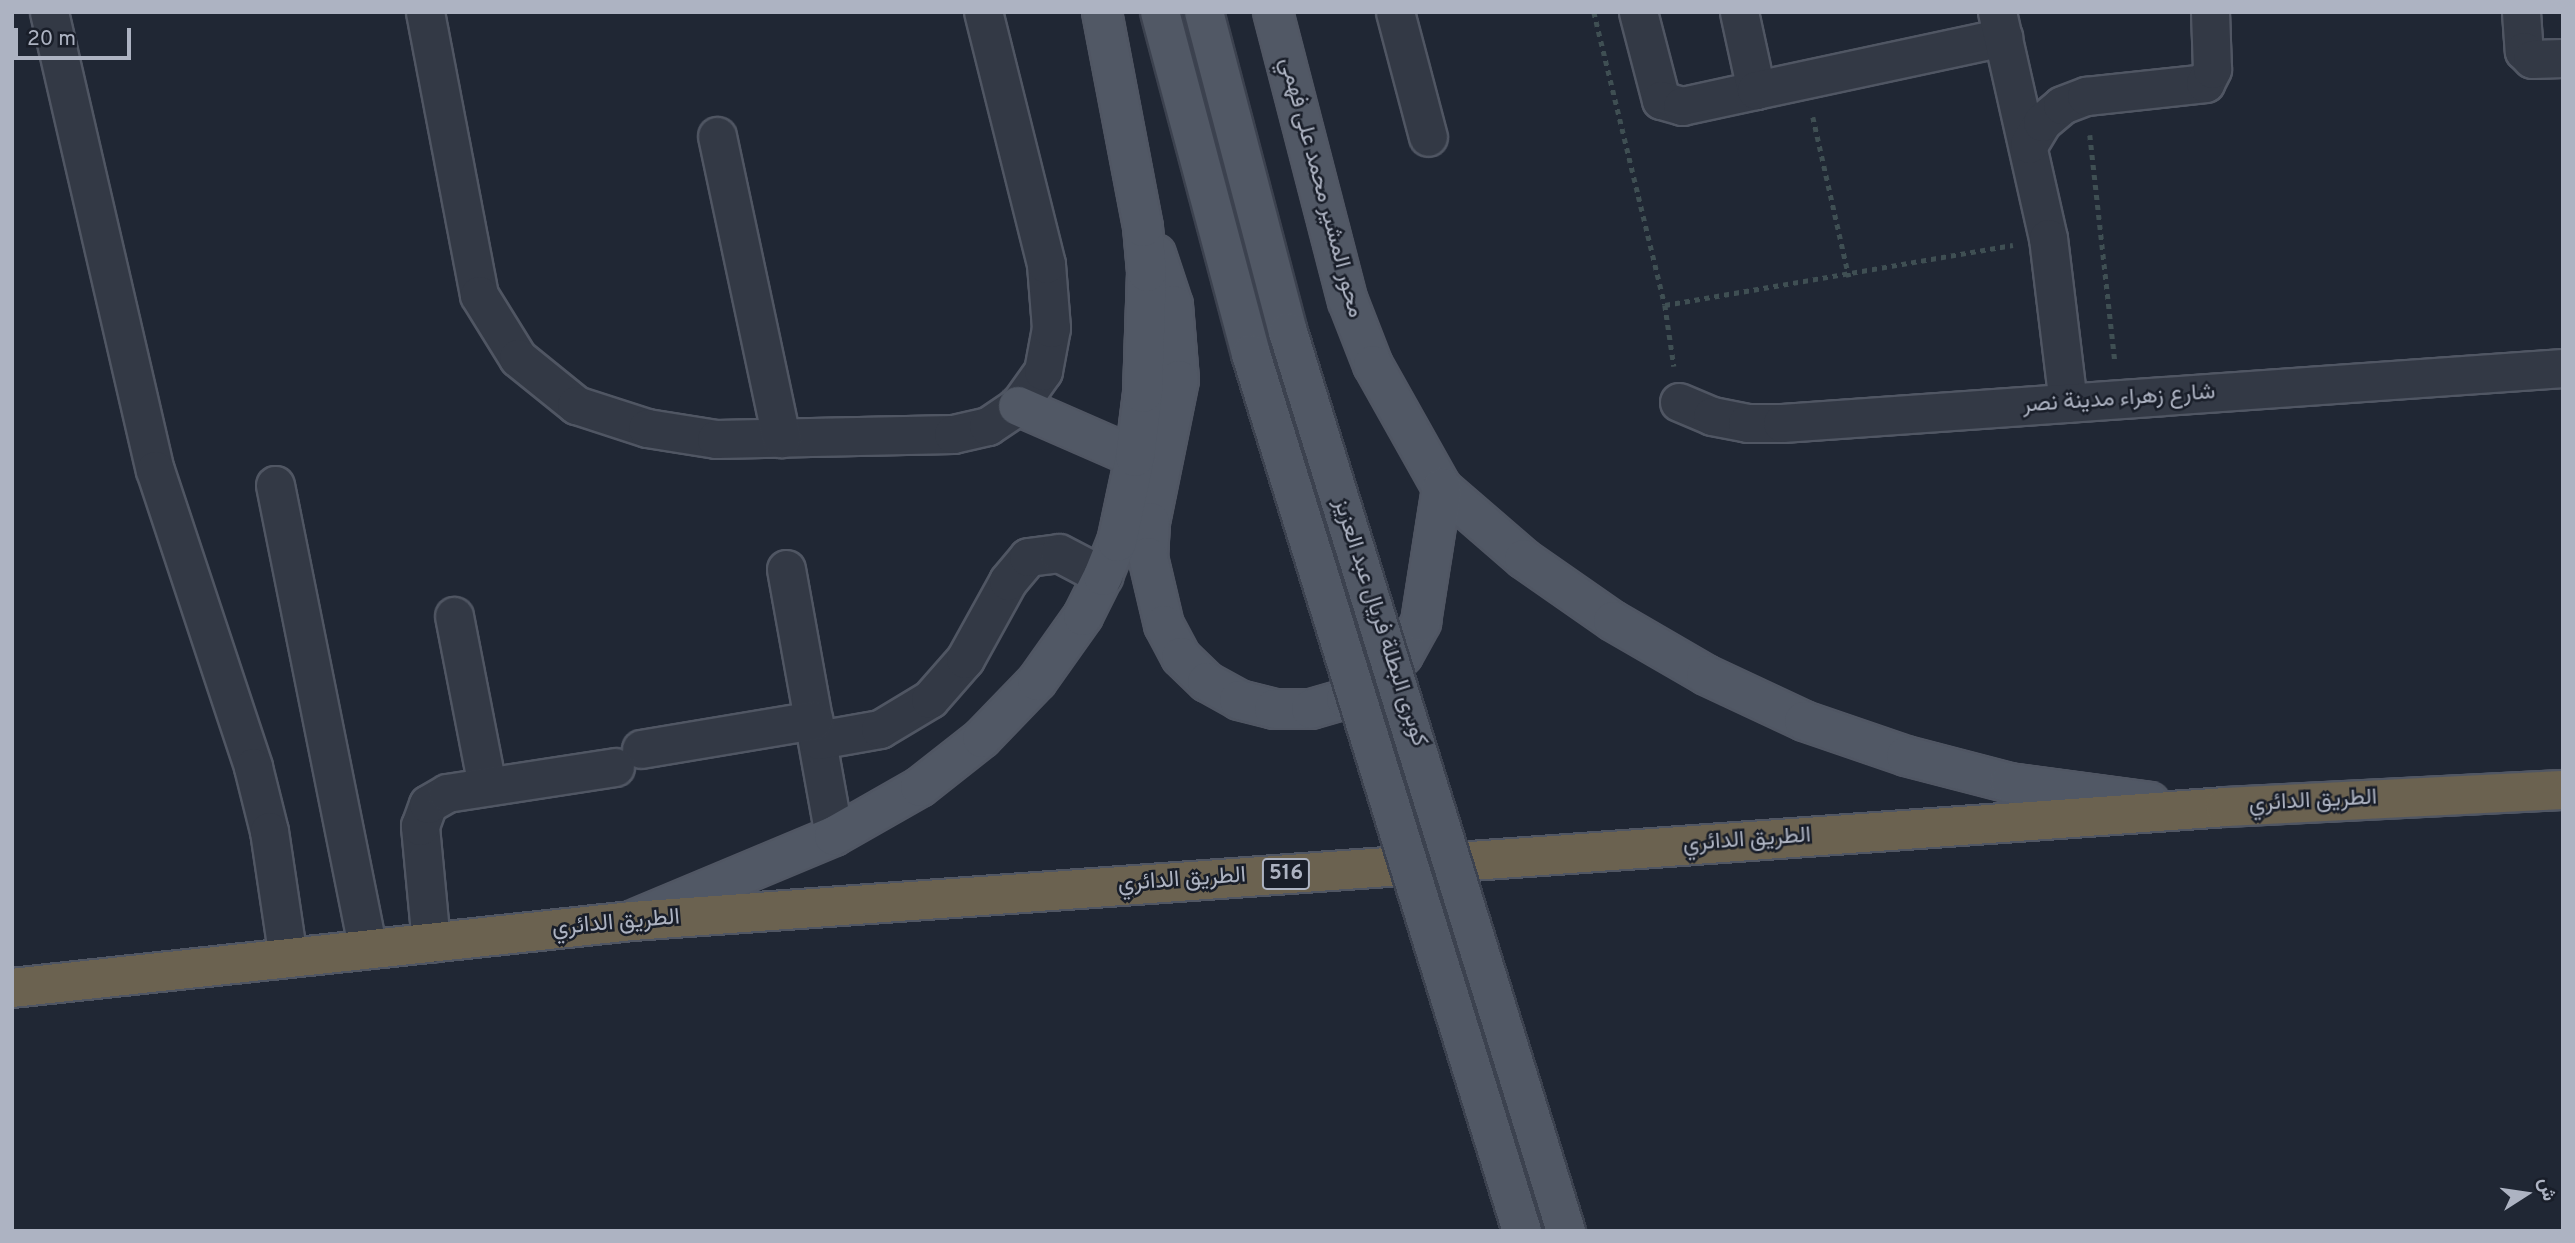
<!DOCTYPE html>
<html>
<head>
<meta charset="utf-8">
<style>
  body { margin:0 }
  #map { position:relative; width:2575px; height:1243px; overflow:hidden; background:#202734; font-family:Overpass,Vazirmatn,sans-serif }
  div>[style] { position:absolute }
  .path>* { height:4.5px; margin-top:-2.25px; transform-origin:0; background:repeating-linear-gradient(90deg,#3f4f53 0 5px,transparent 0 10px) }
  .roads { filter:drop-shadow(2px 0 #505663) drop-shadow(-2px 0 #505663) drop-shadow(0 2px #505663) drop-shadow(0 -2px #505663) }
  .minor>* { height:37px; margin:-18.5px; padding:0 18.5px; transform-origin:18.5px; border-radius:18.5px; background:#333945 }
  .major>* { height:38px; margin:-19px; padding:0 19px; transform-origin:19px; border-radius:19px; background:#515865 }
  .highway>* { height:38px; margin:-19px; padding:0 19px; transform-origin:19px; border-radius:19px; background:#6b6250 }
  .bridges { filter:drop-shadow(2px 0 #3c424f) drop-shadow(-2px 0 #3c424f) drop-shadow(0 2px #3c424f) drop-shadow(0 -2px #3c424f) }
  .major-bridge>* { height:38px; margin:-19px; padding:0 19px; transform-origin:19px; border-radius:19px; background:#515865 }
  span { translate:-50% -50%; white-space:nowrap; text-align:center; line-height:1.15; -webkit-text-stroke:5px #191e29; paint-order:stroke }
  .shield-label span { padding:2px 5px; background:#191e29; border:2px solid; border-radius:5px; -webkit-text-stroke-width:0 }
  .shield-label { font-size:21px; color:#adb3c2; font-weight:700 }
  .street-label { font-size:23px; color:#adb3c2 }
  .frame { position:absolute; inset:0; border:14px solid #adb3c2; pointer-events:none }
  .north { position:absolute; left:2491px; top:1159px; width:70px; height:70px; -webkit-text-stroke:5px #191e29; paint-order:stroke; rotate:78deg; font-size:19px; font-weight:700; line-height:28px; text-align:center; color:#adb3c2 }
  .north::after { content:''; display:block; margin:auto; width:24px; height:32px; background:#adb3c2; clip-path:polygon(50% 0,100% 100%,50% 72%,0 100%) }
  .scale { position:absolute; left:14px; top:28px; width:117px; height:32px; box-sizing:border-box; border:4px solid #adb3c2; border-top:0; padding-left:9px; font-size:21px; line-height:24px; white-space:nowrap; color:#adb3c2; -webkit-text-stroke:5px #191e29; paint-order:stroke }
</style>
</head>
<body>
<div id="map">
  <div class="path">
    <i style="left:1594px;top:12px;width:301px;rotate:76.4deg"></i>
    <i style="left:1665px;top:305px;width:62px;rotate:81.6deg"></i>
    <i style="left:1813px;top:117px;width:164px;rotate:77.3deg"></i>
    <i style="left:2090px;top:135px;width:229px;rotate:83.7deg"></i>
    <i style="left:1665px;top:305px;width:353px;rotate:-9.8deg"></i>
  </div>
  <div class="roads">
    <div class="minor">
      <i style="left:49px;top:12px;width:470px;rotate:77deg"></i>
      <i style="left:155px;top:470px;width:313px;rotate:71.7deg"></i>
      <i style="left:253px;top:767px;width:66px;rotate:76deg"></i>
      <i style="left:269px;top:831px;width:128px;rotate:81.5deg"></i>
      <i style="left:425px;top:12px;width:288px;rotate:79.2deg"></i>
      <i style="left:479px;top:295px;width:74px;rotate:58.2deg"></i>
      <i style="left:518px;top:358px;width:75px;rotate:39deg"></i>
      <i style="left:576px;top:405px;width:75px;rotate:17.9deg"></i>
      <i style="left:647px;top:428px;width:70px;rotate:9.1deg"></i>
      <i style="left:716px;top:439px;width:237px;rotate:-1.2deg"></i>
      <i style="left:953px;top:434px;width:36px;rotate:-13deg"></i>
      <i style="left:988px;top:426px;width:36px;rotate:-34deg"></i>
      <i style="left:1018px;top:406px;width:43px;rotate:-54.5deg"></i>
      <i style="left:1043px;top:371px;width:44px;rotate:-79.5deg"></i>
      <i style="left:1051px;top:328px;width:64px;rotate:-94.5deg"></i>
      <i style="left:1046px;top:264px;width:260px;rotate:-104deg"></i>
      <i style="left:1395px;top:12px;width:129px;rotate:75.2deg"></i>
      <i style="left:1638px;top:12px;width:91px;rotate:75.4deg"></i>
      <i style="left:1661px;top:100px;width:22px;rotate:16deg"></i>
      <i style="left:1682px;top:106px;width:76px;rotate:-12.2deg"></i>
      <i style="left:1739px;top:12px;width:80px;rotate:77.7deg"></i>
      <i style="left:1756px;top:90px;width:253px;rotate:-12.1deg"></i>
      <i style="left:1997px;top:12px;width:232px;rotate:77.3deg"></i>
      <i style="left:2048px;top:238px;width:166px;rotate:83.1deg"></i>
      <i style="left:2521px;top:12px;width:39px;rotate:86deg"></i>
      <i style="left:2524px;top:51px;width:11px;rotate:45deg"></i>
      <i style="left:2532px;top:59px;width:31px;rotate:-2deg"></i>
      <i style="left:717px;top:136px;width:309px;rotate:78deg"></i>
      <i style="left:2029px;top:144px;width:26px;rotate:-59deg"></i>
      <i style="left:2042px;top:122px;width:26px;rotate:-40deg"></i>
      <i style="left:2062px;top:105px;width:26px;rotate:-21deg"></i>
      <i style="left:2086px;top:96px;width:120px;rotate:-6.2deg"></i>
      <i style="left:2205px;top:83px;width:16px;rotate:-63deg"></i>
      <i style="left:2212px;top:69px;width:57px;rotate:-92deg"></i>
      <i style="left:1679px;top:402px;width:36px;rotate:23deg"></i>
      <i style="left:1712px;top:416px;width:36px;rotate:11deg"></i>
      <i style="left:1747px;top:423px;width:35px"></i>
      <i style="left:1782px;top:423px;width:783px;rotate:-4.03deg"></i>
      <i style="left:275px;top:485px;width:473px;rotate:78.7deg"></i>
      <i style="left:786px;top:569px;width:271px;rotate:79.8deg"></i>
      <i style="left:454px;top:616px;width:172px;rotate:79deg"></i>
      <i style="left:818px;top:740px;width:63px;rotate:-10.1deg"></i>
      <i style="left:880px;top:729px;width:58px;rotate:-31deg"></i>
      <i style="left:930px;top:699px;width:53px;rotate:-48.8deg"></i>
      <i style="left:965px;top:659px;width:89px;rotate:-61.1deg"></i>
      <i style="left:1008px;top:581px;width:31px;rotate:-50deg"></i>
      <i style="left:1028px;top:557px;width:31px;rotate:-7deg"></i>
      <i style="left:1059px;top:553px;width:50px;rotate:27.6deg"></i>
      <i style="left:641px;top:749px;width:175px;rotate:-9.5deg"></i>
      <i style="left:431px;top:943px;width:118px;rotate:-95.4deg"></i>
      <i style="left:420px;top:826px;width:23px;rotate:-70deg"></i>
      <i style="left:428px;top:804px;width:22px;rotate:-30deg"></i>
      <i style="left:447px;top:793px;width:170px;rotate:-8.8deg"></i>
    </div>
    <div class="major">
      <i style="left:1273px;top:12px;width:299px;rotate:75.5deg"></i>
      <i style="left:1348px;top:301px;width:69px;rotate:68.7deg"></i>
      <i style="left:1373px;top:365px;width:141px;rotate:60.7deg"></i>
      <i style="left:1442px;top:488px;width:108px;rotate:40.9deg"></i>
      <i style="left:1524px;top:559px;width:108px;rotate:34.9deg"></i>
      <i style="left:1613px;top:621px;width:108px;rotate:30.1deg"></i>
      <i style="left:1706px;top:675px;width:108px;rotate:25.1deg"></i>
      <i style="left:1804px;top:721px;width:108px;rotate:18.9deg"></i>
      <i style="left:1906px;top:756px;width:107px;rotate:14.6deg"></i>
      <i style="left:2010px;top:783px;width:141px;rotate:7.7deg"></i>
      <i style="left:1156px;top:254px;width:54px;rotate:71.6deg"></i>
      <i style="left:1173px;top:305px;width:75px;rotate:85.4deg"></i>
      <i style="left:1179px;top:380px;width:145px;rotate:101.5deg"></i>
      <i style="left:1150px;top:522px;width:35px;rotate:93deg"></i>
      <i style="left:1148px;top:557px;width:70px;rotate:76.8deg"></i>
      <i style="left:1164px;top:625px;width:36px;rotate:62deg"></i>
      <i style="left:1181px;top:657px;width:36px;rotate:44deg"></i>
      <i style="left:1207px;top:682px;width:37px;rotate:29deg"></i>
      <i style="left:1239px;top:700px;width:36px;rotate:14deg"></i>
      <i style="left:1274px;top:709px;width:37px"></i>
      <i style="left:1311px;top:709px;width:36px;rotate:-16deg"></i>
      <i style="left:1346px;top:699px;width:37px;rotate:-29deg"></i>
      <i style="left:1378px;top:681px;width:36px;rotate:-46deg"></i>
      <i style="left:1403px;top:655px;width:38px;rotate:-61deg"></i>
      <i style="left:1421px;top:622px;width:136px;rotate:-81.1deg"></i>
      <i style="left:1018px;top:406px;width:128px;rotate:23.6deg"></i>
      <i style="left:638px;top:918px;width:212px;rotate:-22.7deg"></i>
      <i style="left:834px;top:836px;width:99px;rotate:-29.7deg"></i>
      <i style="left:920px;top:787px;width:79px;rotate:-38.3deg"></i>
      <i style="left:982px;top:738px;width:79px;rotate:-46deg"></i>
      <i style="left:1037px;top:681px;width:80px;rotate:-54.7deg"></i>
      <i style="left:1083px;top:616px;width:45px;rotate:-63.4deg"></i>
      <i style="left:1103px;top:576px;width:37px;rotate:-68deg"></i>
      <i style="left:1117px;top:542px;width:87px;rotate:-78deg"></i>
      <i style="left:1135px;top:457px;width:64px;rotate:-82.9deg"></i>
      <i style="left:1143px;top:393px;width:121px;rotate:-88.1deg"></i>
      <i style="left:1147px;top:272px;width:45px;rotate:-95.1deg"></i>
      <i style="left:1143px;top:227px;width:219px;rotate:-100.8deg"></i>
    </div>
    <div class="highway">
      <i style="left:12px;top:988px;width:624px;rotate:-6.17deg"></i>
      <i style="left:632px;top:921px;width:1597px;rotate:-4.09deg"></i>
      <i style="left:2225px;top:807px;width:338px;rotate:-2.9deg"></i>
    </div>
  </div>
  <div class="bridges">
    <div class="major-bridge">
      <i style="left:1160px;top:12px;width:354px;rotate:75.1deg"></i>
      <i style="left:1251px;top:354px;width:918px;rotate:72.83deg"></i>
      <i style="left:1204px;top:12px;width:331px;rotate:75.3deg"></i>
      <i style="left:1288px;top:332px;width:941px;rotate:72.82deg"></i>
    </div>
  </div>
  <div class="shield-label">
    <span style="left:1286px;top:874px">516</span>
  </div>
  <div class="street-label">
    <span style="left:1320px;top:188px;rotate:75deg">محور المشير محمد على فهمي</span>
    <span style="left:2119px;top:400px;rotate:-4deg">شارع زهراء مدينة نصر</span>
    <span style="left:1379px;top:623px;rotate:72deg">كوبرى البطلة فريال عبد العزيز</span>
    <span style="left:2313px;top:802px;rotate:-3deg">الطريق الدائري</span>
    <span style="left:1747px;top:841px;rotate:-4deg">الطريق الدائري</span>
    <span style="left:1182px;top:881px;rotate:-4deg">الطريق الدائري</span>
    <span style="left:616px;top:924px;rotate:-5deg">الطريق الدائري</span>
  </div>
  <div class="frame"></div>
  <div class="north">ش</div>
  <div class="scale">20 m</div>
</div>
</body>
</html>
